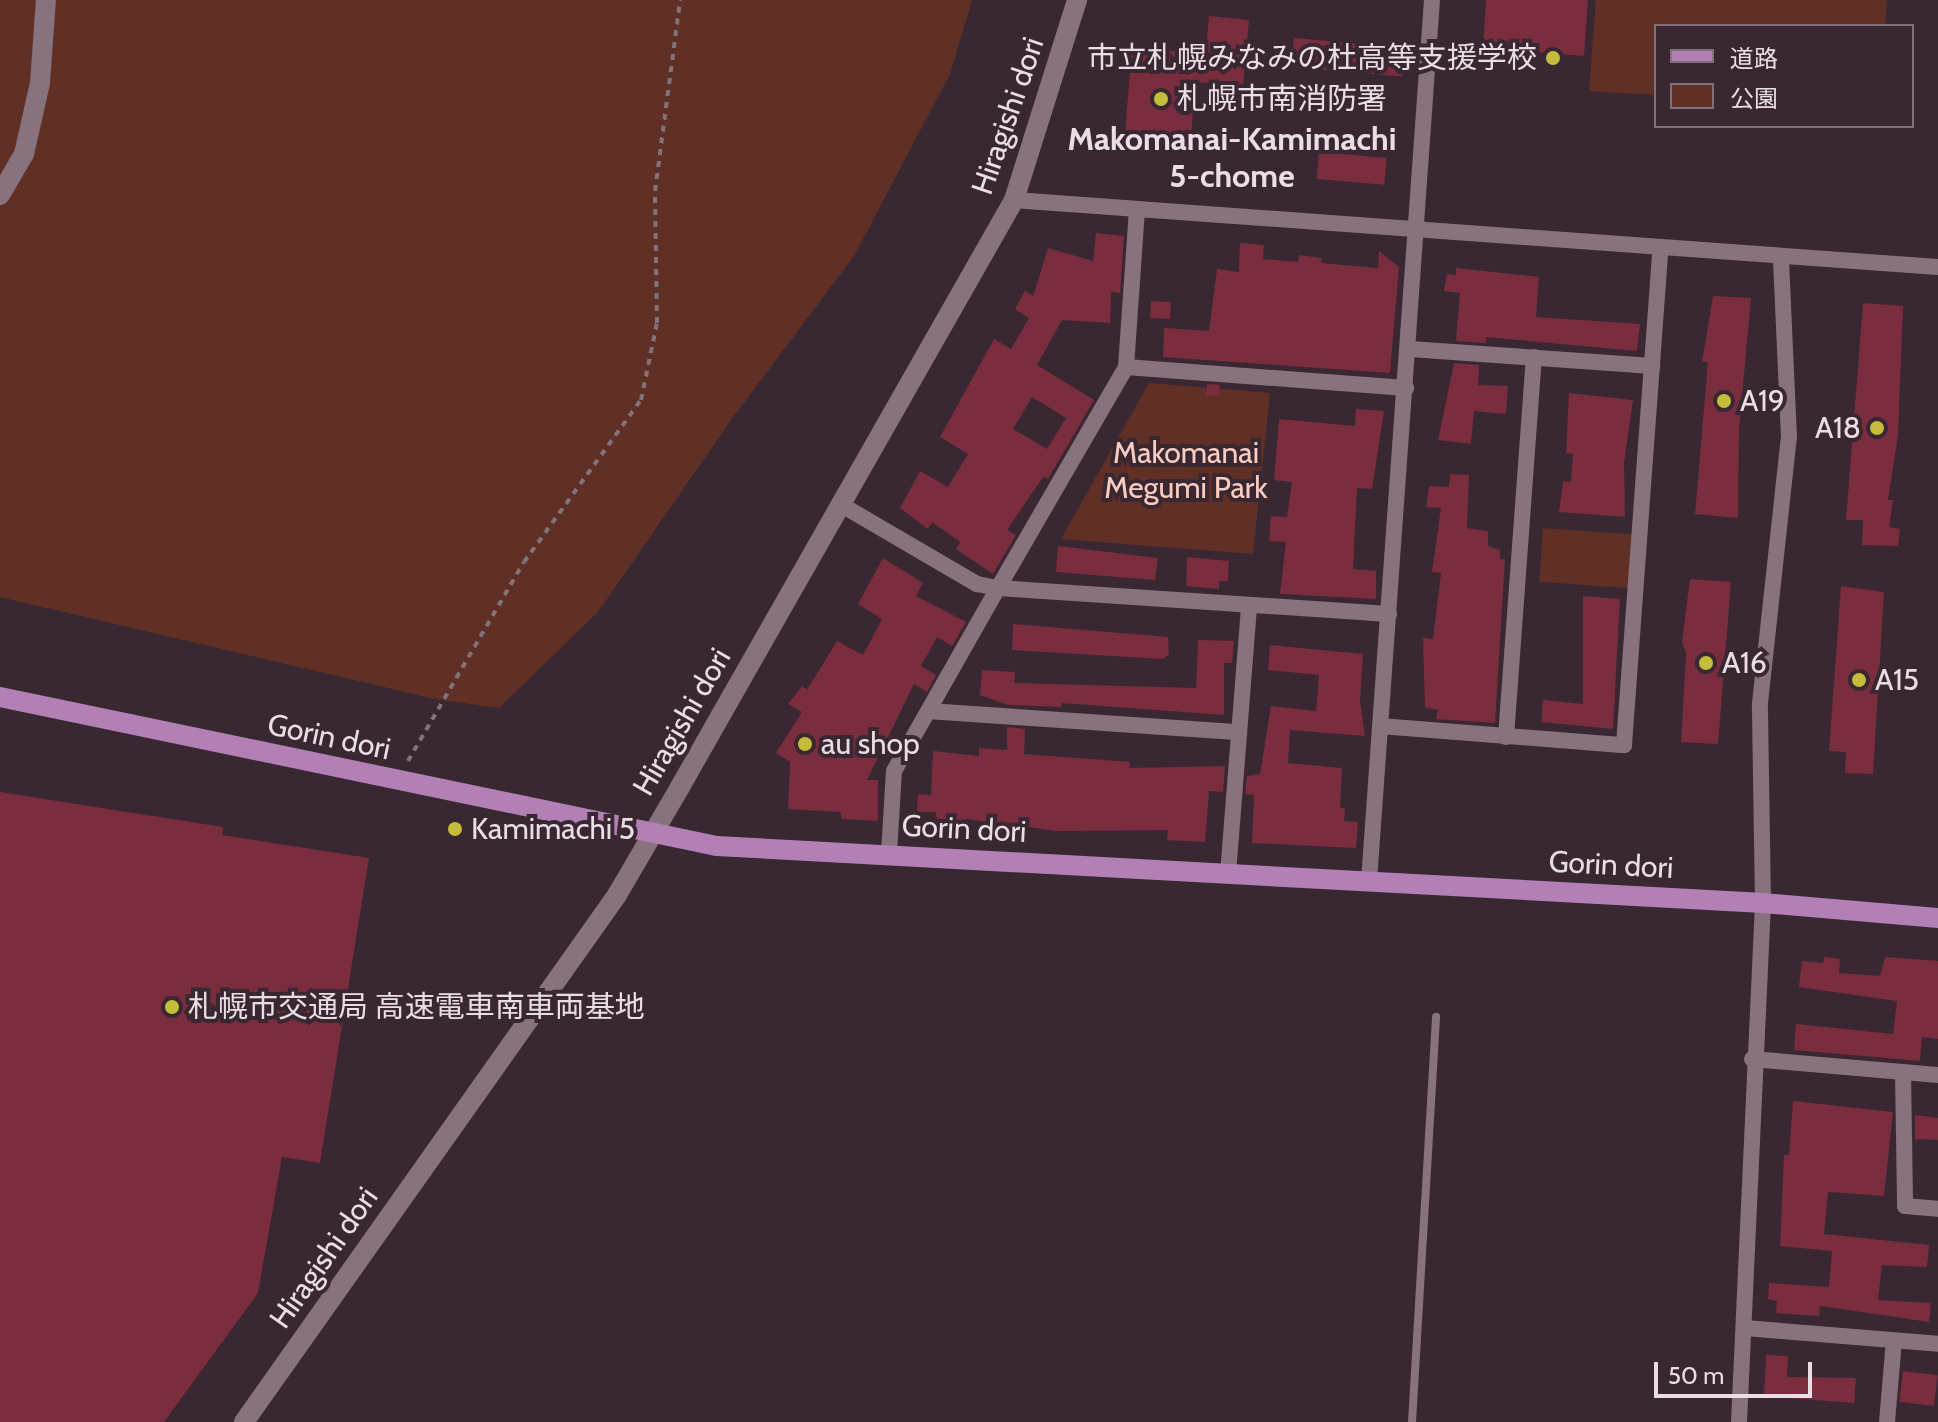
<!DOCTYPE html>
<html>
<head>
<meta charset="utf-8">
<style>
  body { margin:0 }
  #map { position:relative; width:1938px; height:1422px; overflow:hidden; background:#392831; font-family:Cabin,"Noto Sans JP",sans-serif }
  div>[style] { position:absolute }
  .green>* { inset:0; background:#603026; transform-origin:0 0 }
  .building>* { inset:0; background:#792d3e; transform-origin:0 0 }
  .path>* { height:4px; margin-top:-2px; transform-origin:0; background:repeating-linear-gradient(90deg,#82737b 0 6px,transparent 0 12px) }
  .lane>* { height:8px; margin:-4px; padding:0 4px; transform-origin:4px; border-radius:4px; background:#87727d }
  .street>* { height:16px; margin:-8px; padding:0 8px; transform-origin:8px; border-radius:8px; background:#87727d }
  .secondary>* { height:20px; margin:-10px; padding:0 10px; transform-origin:10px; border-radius:10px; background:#87727d }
  .primary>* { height:20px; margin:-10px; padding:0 10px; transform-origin:10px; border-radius:10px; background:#b380b6 }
  .dots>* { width:22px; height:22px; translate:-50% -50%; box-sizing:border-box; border:4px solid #392831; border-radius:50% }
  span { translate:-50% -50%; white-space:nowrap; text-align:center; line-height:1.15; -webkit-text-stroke:8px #392831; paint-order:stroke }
  .poi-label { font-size:30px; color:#eadee4 }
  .right { translate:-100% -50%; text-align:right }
  .left { translate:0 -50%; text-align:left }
  .street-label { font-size:30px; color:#eadee4 }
  .park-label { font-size:30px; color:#fbcdc2 }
  .neighbourhood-label { font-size:32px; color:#eadee4; font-weight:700 }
  .legend { position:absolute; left:1654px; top:24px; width:260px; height:104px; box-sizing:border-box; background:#392831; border:2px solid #807179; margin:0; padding:10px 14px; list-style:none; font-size:24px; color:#eadee4 }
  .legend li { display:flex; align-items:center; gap:16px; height:40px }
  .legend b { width:40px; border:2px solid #807179 }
  .scale { position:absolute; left:1654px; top:1362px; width:158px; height:36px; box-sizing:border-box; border:4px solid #eadee4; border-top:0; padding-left:10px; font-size:24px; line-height:28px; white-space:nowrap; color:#eadee4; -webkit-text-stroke:6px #392831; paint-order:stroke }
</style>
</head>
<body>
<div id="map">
  <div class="green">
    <i style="clip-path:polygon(0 0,972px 0,950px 74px,854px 256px,731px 420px,598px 612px,499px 708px,435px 699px,0 597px)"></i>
    <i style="clip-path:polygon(1596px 0,1887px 0,1885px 26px,1656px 26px,1656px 95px,1589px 91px)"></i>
    <i style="clip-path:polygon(1149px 383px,1270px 393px,1253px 554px,1061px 539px)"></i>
    <i style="left:1543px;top:528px;width:95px;height:54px;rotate:4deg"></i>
  </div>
  <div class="building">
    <i style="clip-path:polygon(1486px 0,1588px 0,1584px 56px,1483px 48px)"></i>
    <i style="clip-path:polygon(1209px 16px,1249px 20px,1243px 86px,1195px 82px,1190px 151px,1124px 145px,1132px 48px,1206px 54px)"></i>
    <i style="left:1294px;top:38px;width:111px;height:29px;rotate:5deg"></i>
    <i style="left:1319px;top:152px;width:68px;height:27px;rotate:5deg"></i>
    <i style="clip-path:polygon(evenodd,1096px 233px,1124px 236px,1120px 293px,1111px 292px,1110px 323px,1062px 320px,1037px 365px,1094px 400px,1048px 479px,1043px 477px,1007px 530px,1016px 535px,993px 574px,956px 549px,960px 542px,932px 522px,928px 529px,900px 508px,920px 471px,948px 487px,968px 454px,940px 437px,994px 339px,1011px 349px,1029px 318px,1015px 309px,1025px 291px,1033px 296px,1048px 248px,1093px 261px,1096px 233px,1032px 397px,1066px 418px,1047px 449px,1013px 429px,1032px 397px)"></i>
    <i style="clip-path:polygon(1240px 243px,1264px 245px,1263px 259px,1298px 262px,1299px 255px,1322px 258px,1321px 263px,1378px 268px,1379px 251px,1399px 267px,1390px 373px,1163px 357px,1164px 328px,1209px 331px,1217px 269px,1239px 272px)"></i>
    <i style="clip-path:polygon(1456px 268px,1539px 277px,1536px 317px,1640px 324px,1637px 351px,1486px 337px,1486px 343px,1456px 341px,1460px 293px,1444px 291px,1447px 274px,1456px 275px)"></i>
    <i style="clip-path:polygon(1713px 296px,1751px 298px,1739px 430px,1738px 518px,1695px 514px,1708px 362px,1702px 362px)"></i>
    <i style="left:1151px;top:301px;width:20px;height:17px;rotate:3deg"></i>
    <i style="clip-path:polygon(1863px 303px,1903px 306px,1898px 436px,1888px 500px,1893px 500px,1889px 527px,1900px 529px,1898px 546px,1862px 545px,1863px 520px,1846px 520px)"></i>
    <i style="clip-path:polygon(1454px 363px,1479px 365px,1478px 385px,1508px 386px,1506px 414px,1474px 411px,1471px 444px,1438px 440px)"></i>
    <i style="left:1207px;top:384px;width:13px;height:11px;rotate:4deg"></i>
    <i style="clip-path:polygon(1569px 393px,1633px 400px,1624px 462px,1625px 517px,1559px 512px,1563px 481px,1571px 482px,1573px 454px,1566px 453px)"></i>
    <i style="clip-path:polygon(1356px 409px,1384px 411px,1372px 489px,1357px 488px,1353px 569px,1376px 571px,1376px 599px,1280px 594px,1286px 542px,1269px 541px,1271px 516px,1287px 517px,1292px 482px,1274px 480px,1279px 419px,1355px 426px)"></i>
    <i style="clip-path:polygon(1450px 474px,1469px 475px,1467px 528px,1488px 531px,1488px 546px,1500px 550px,1500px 559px,1505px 559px,1495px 723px,1436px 719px,1438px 710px,1425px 707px,1423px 638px,1433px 639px,1441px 573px,1432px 572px,1441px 508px,1426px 507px,1429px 486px,1449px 487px)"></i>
    <i style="clip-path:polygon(1058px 546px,1158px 558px,1155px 580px,1056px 572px)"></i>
    <i style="clip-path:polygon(1187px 557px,1229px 561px,1228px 581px,1219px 581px,1219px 589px,1186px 586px)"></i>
    <i style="clip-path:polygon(883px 558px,923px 583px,916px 596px,966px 622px,952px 646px,937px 637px,921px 666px,936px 675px,927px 692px,914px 684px,867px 780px,878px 780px,878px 821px,842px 819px,840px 812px,788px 809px,790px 762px,776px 753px,802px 712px,788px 704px,802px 686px,807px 690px,837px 641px,863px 655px,882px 619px,858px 604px)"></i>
    <i style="clip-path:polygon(1690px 579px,1731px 582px,1718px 744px,1681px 742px,1686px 653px,1682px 642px)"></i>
    <i style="clip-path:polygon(1841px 586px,1884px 592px,1873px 774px,1845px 773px,1846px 752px,1829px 751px)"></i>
    <i style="clip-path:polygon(1583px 596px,1620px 599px,1613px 729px,1541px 722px,1543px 700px,1583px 704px)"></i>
    <i style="clip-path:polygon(1013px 624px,1168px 637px,1169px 654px,1163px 659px,1012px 650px)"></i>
    <i style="clip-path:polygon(1198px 640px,1234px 641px,1232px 663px,1224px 663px,1224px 715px,1062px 703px,1061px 707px,1008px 705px,980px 695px,982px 670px,1015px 672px,1014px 683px,1196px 688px)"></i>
    <i style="clip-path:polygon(1270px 645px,1363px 654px,1360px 701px,1365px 736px,1290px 730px,1288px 763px,1342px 768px,1340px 808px,1345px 808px,1344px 821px,1358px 822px,1356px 848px,1252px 843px,1254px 795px,1245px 794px,1247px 776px,1260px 774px,1271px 706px,1316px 711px,1319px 675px,1268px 670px)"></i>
    <i style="clip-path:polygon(1007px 727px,1025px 729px,1024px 754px,1130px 762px,1129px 768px,1225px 766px,1223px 792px,1209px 791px,1205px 842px,1167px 840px,1168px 830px,1057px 831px,966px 819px,965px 828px,937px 827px,936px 812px,917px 812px,918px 794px,931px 795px,933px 751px,979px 756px,979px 748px,1007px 750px)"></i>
    <i style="clip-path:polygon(0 792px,223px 827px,222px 835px,369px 858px,320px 1163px,282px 1157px,258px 1293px,164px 1422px,0 1422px)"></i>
    <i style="clip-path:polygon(1824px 957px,1840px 959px,1839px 973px,1880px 976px,1885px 957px,1938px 961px,1938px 1039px,1922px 1037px,1920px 1061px,1794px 1050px,1796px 1024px,1893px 1034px,1897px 1001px,1799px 987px,1802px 961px,1823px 963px)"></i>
    <i style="clip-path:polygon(1793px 1101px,1893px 1112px,1884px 1196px,1828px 1192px,1824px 1234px,1929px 1245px,1927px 1267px,1882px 1265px,1878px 1300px,1931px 1303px,1929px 1322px,1820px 1306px,1819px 1316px,1776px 1313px,1777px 1301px,1768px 1299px,1769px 1283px,1829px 1287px,1832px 1251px,1780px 1246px,1784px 1155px,1789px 1155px)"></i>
    <i style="clip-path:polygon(1915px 1115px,1938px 1118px,1938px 1140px,1915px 1139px)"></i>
    <i style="clip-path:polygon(1766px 1355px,1788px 1356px,1787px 1377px,1856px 1378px,1854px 1403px,1764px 1396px)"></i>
    <i style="left:1903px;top:1371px;width:35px;height:31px;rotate:7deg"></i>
  </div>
  <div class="path">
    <i style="left:408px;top:761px;width:230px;rotate:-59.8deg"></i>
    <i style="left:524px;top:562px;width:200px;rotate:-54.2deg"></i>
    <i style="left:641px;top:400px;width:79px;rotate:-78.3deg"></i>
    <i style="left:657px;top:323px;width:132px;rotate:-90.9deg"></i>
    <i style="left:655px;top:191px;width:193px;rotate:-82.5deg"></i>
  </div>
  <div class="lane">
    <i style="left:1412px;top:1422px;width:406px;rotate:-86.6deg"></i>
  </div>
  <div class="street">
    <i style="left:1014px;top:200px;width:926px;rotate:4.15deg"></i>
    <i style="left:1410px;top:349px;width:243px;rotate:4deg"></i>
    <i style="left:1126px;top:367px;width:281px;rotate:4.3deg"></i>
    <i style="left:840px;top:504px;width:159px;rotate:30.3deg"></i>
    <i style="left:977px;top:584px;width:21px;rotate:11deg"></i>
    <i style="left:998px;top:588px;width:255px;rotate:-59.9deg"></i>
    <i style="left:1126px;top:367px;width:157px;rotate:-86deg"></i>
    <i style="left:928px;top:711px;width:312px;rotate:3.9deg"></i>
    <i style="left:1380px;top:726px;width:245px;rotate:4.5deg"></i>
    <i style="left:1624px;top:745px;width:499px;rotate:-85.8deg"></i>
    <i style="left:1506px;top:737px;width:381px;rotate:-85.8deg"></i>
    <i style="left:889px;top:854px;width:83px;rotate:-86.6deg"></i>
    <i style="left:894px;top:771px;width:210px;rotate:-60.4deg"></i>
    <i style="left:998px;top:588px;width:392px;rotate:3.8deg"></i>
    <i style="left:1228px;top:874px;width:267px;rotate:-85.5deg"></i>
    <i style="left:1369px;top:881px;width:883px;rotate:-85.91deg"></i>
    <i style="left:1752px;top:1059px;width:187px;rotate:4.9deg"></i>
    <i style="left:1903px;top:1073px;width:133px;rotate:89.1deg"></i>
    <i style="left:1905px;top:1206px;width:33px;rotate:5deg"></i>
    <i style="left:1745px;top:1328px;width:194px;rotate:4.7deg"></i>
    <i style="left:1739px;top:1422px;width:520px;rotate:-87.35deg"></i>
    <i style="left:1763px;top:903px;width:200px;rotate:-90.9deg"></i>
    <i style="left:1760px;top:703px;width:268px;rotate:-83.8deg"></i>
    <i style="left:1789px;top:437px;width:179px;rotate:-92.6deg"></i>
    <i style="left:1887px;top:1422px;width:81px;rotate:-85.1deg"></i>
  </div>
  <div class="secondary">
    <i style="left:0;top:195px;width:48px;rotate:-59.7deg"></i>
    <i style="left:24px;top:154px;width:73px;rotate:-77.3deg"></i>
    <i style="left:40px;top:83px;width:83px;rotate:-85.9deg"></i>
    <i style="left:244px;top:1422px;width:646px;rotate:-54.71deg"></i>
    <i style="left:617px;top:895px;width:125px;rotate:-59.7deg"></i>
    <i style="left:680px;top:787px;width:675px;rotate:-60.36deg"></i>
    <i style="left:1014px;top:200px;width:210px;rotate:-72.5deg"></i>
  </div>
  <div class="primary">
    <i style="left:0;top:697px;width:732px;rotate:11.74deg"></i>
    <i style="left:717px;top:846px;width:1048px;rotate:3.12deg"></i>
    <i style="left:1763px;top:903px;width:176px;rotate:4.9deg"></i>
  </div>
  <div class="dots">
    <i style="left:1553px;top:58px;background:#c6bc3c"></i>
    <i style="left:1161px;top:99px;background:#c6bc3c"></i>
    <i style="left:1724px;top:401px;background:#c6bc3c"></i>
    <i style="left:1877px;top:428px;background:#c6bc3c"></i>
    <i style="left:1706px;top:663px;background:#c6bc3c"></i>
    <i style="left:1859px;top:680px;background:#c6bc3c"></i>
    <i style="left:805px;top:744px;background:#c6bc3c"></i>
    <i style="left:455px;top:829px;background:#c6bc3c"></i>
    <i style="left:172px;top:1007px;background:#c6bc3c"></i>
  </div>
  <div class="poi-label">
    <span class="right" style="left:1537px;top:58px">市立札幌みなみの杜高等支援学校</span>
    <span class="left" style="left:1177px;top:99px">札幌市南消防署</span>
    <span class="left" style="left:1740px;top:401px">A19</span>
    <span class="right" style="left:1861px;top:428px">A18</span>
    <span class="left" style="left:1722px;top:663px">A16</span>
    <span class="left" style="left:1875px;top:680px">A15</span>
    <span class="left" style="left:821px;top:744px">au shop</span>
    <span class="left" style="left:471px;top:829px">Kamimachi 5</span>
    <span class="left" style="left:188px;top:1007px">札幌市交通局 高速電車南車両基地</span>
  </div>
  <div class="street-label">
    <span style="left:1008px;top:116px;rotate:-71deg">Hiragishi dori</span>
    <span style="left:682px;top:722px;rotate:-60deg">Hiragishi dori</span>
    <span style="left:329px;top:737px;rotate:12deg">Gorin dori</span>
    <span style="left:964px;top:829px;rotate:3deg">Gorin dori</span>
    <span style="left:1611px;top:865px;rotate:3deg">Gorin dori</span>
    <span style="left:324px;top:1258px;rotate:-55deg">Hiragishi dori</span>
  </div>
  <div class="park-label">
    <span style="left:1186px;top:470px">Makomanai<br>Megumi Park</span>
  </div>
  <div class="neighbourhood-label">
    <span style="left:1232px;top:158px">Makomanai-Kamimachi<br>5-chome</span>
  </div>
  <ul class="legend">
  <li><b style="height:10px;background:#b380b6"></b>道路</li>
  <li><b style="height:22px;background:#603026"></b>公園</li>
  </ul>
  <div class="scale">50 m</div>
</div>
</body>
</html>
